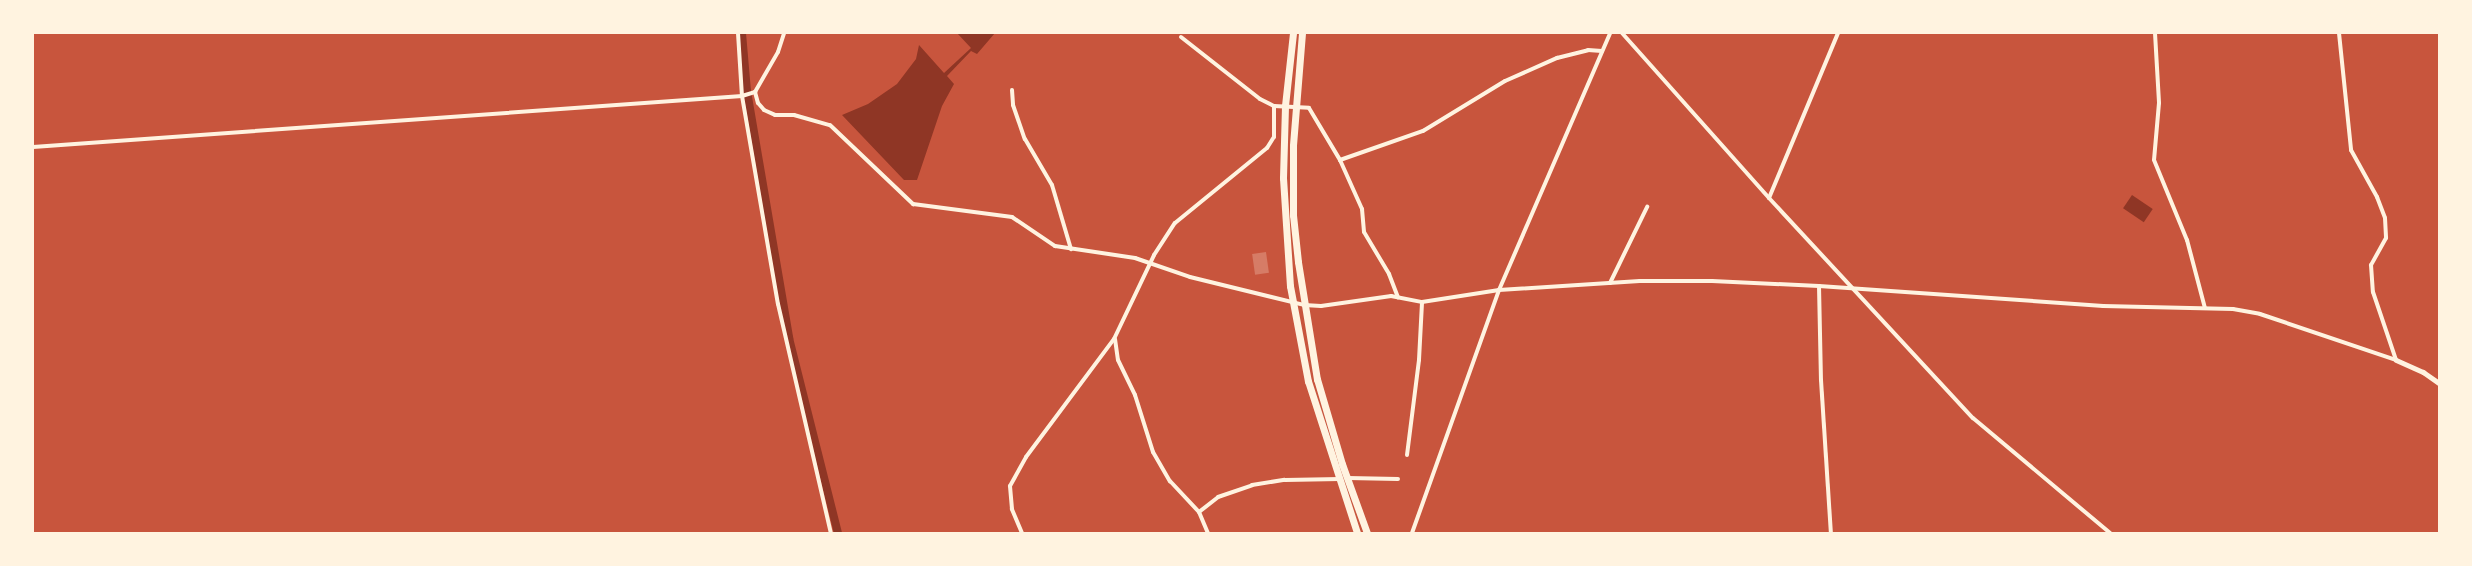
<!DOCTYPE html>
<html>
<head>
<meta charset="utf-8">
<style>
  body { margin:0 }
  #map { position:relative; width:2472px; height:566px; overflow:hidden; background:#c8553d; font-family:"Noto Sans",sans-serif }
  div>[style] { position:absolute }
  .water>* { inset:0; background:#8f3625; transform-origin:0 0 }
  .canal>* { height:8px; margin:-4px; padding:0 4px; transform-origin:4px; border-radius:4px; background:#8f3625 }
  .building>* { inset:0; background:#d67c66; transform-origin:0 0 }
  .minor>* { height:4px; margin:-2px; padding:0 2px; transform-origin:2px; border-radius:2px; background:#fff3e0 }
  .tertiary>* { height:5px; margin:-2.5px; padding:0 2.5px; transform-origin:2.5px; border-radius:2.5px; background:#fff3e0 }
  .primary>* { height:7px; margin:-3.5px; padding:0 3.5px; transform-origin:3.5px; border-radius:3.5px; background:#fff3e0 }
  span { translate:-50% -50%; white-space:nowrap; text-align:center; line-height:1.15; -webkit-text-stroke:6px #fff3e0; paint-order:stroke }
  .frame { position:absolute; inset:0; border:34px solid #fff3e0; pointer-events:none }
</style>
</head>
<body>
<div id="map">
  <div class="water">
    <i style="clip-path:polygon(957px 33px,995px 33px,977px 54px,971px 51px,947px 76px,954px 84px,942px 106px,917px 180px,904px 180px,842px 115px,868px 104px,897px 84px,916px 59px,919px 45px,944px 73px,971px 48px)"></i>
    <i style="left:2132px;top:195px;width:25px;height:16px;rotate:34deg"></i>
  </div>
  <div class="canal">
    <i style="left:742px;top:33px;width:58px;rotate:85.1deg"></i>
    <i style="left:747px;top:91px;width:251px;rotate:80.3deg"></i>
    <i style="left:789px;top:338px;width:201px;rotate:75.9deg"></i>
  </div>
  <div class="building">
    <i style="left:1266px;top:252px;width:21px;height:14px;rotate:82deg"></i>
  </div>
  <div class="minor">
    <i style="left:738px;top:33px;width:63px;rotate:86.4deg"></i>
    <i style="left:742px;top:96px;width:211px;rotate:80.2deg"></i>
    <i style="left:778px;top:304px;width:235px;rotate:77deg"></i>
    <i style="left:1622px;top:33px;width:221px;rotate:48.3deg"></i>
    <i style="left:1769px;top:198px;width:300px;rotate:47.2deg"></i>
    <i style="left:1973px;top:418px;width:179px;rotate:40deg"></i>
    <i style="left:2155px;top:33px;width:70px;rotate:86.7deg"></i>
    <i style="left:2159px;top:103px;width:57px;rotate:95deg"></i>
    <i style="left:2154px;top:160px;width:87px;rotate:67.6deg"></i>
    <i style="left:2187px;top:240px;width:70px;rotate:75.2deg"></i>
    <i style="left:2339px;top:33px;width:118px;rotate:84.1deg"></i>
    <i style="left:2351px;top:150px;width:54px;rotate:61deg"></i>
    <i style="left:2377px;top:197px;width:22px;rotate:69deg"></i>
    <i style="left:2385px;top:218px;width:20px;rotate:87deg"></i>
    <i style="left:2386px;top:238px;width:31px;rotate:119deg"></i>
    <i style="left:2371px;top:265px;width:27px;rotate:86deg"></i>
    <i style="left:2373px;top:292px;width:72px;rotate:71.3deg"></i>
    <i style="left:1181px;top:37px;width:100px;rotate:38.1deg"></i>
    <i style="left:1260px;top:99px;width:16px;rotate:27deg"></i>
    <i style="left:1274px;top:106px;width:35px;rotate:3deg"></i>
    <i style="left:1309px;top:108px;width:61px;rotate:59.2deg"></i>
    <i style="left:1340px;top:160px;width:54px;rotate:65.8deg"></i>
    <i style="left:1362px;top:209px;width:23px;rotate:85deg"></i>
    <i style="left:1364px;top:232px;width:49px;rotate:59.2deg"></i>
    <i style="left:1389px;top:274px;width:25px;rotate:69deg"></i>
    <i style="left:1012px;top:90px;width:15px;rotate:86deg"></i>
    <i style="left:1013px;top:105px;width:36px;rotate:71deg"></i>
    <i style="left:1025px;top:139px;width:53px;rotate:59.6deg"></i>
    <i style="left:1052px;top:185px;width:67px;rotate:73.5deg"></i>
    <i style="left:755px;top:92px;width:11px;rotate:75deg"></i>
    <i style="left:758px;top:103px;width:9px;rotate:49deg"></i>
    <i style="left:764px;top:110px;width:12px;rotate:24deg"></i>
    <i style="left:775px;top:115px;width:19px"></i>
    <i style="left:794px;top:115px;width:37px;rotate:16deg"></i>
    <i style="left:830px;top:125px;width:115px;rotate:43.6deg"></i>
    <i style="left:913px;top:204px;width:100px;rotate:7.5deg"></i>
    <i style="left:1012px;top:217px;width:52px;rotate:34deg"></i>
    <i style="left:1055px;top:246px;width:81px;rotate:8.5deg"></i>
    <i style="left:1135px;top:258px;width:58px;rotate:19.1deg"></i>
    <i style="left:1190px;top:277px;width:117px;rotate:13.8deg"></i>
    <i style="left:1304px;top:305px;width:17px;rotate:3deg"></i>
    <i style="left:1321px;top:306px;width:71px;rotate:-8.1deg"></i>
    <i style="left:1391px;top:296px;width:32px;rotate:11deg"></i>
    <i style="left:1422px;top:302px;width:78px;rotate:-8.9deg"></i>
    <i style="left:1499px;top:290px;width:141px;rotate:-3.7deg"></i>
    <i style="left:1640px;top:281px;width:72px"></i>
    <i style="left:1712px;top:281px;width:107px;rotate:2.7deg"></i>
    <i style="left:1819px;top:286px;width:285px;rotate:4deg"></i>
    <i style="left:2103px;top:306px;width:130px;rotate:1.3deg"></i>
    <i style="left:2233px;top:309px;width:27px;rotate:10deg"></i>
    <i style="left:2260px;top:314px;width:144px;rotate:18.7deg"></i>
    <i style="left:33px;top:147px;width:711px;rotate:-4.11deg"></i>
    <i style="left:742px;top:96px;width:14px;rotate:-17deg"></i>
    <i style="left:755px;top:92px;width:46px;rotate:-60.1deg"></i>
    <i style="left:778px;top:52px;width:20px;rotate:-72deg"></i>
    <i style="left:1340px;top:160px;width:88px;rotate:-19.3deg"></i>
    <i style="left:1423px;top:131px;width:96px;rotate:-31.4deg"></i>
    <i style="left:1505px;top:81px;width:57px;rotate:-23.9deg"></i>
    <i style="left:1557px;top:58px;width:32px;rotate:-14deg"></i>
    <i style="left:1588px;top:50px;width:14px;rotate:4deg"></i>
    <i style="left:1769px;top:198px;width:179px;rotate:-67.3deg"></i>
    <i style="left:1610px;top:283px;width:85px;rotate:-64deg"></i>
    <i style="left:1819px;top:286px;width:94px;rotate:88.8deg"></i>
    <i style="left:1821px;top:380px;width:153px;rotate:86.3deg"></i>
    <i style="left:1115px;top:339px;width:21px;rotate:82deg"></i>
    <i style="left:1118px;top:360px;width:39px;rotate:64deg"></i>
    <i style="left:1135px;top:395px;width:60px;rotate:72.5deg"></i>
    <i style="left:1153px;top:452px;width:34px;rotate:60deg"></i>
    <i style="left:1170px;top:481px;width:42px;rotate:46.9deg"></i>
    <i style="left:1199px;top:512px;width:23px;rotate:67deg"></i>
    <i style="left:1407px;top:455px;width:96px;rotate:-82.8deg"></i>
    <i style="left:1419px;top:360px;width:58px;rotate:-87deg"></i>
    <i style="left:1348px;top:478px;width:50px;rotate:1.1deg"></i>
    <i style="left:1199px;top:512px;width:24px;rotate:-38deg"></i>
    <i style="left:1218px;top:497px;width:36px;rotate:-19deg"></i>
    <i style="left:1252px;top:485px;width:33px;rotate:-9deg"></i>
    <i style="left:1285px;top:480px;width:55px;rotate:-1deg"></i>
    <i style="left:1022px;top:533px;width:26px;rotate:-113deg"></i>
    <i style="left:1012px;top:509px;width:23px;rotate:-95deg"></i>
    <i style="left:1010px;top:486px;width:33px;rotate:-61deg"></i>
    <i style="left:1026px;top:457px;width:147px;rotate:-53.3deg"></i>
    <i style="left:1114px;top:339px;width:93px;rotate:-64.5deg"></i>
    <i style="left:1154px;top:255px;width:38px;rotate:-57deg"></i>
    <i style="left:1175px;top:223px;width:119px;rotate:-39.2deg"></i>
    <i style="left:1267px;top:148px;width:13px;rotate:-58deg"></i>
    <i style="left:1274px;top:137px;width:31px;rotate:-90deg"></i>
    <i style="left:1412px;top:533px;width:258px;rotate:-70.3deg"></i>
    <i style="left:1499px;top:290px;width:280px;rotate:-66.6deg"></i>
  </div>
  <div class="tertiary">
    <i style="left:2396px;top:360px;width:30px;rotate:24deg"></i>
    <i style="left:2423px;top:372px;width:19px;rotate:35deg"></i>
  </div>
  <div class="primary">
    <i style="left:1293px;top:33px;width:73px;rotate:96.3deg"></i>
    <i style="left:1285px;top:106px;width:72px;rotate:91.6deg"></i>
    <i style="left:1283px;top:178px;width:108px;rotate:86.3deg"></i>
    <i style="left:1290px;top:286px;width:97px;rotate:79.3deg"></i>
    <i style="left:1308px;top:381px;width:160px;rotate:72.1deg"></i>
    <i style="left:1302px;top:33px;width:113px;rotate:94.6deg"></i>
    <i style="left:1293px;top:146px;width:69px;rotate:90deg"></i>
    <i style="left:1293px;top:215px;width:47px;rotate:83.9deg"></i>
    <i style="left:1298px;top:262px;width:119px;rotate:80.8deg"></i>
    <i style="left:1317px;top:379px;width:89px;rotate:73.6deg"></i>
    <i style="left:1342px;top:464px;width:73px;rotate:70.1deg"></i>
  </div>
  <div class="frame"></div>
</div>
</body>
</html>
